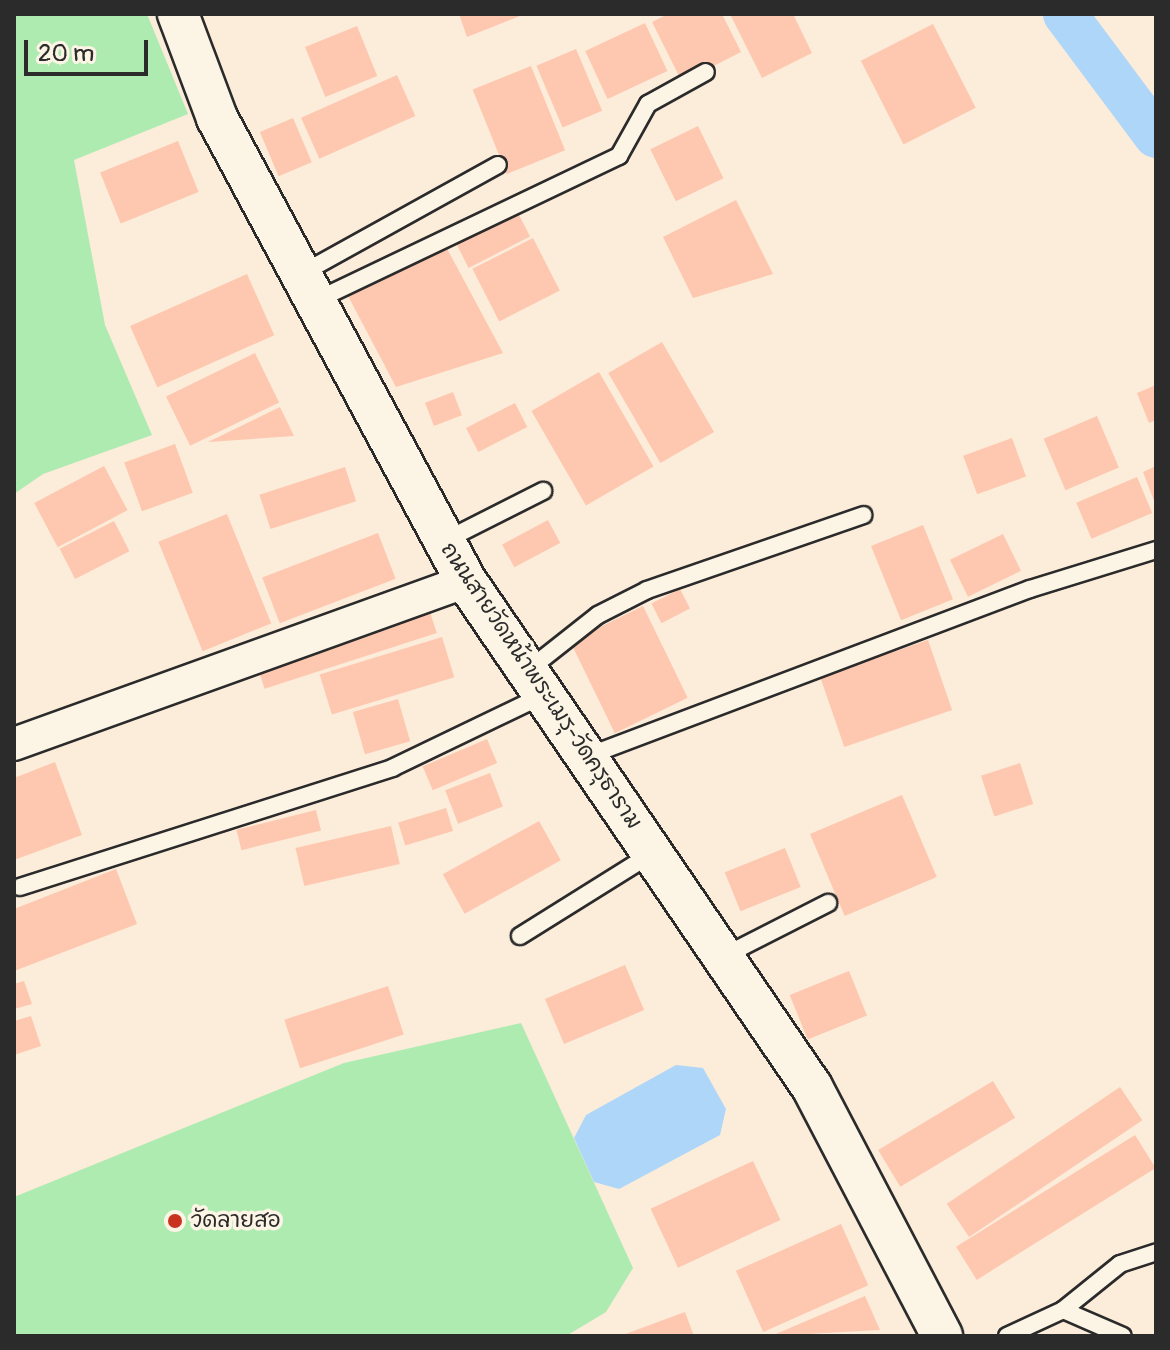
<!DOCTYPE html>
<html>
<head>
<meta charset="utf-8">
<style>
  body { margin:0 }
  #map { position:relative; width:1170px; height:1350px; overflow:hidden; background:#fcecda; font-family:Pangolin,"Playpen Sans Thai",sans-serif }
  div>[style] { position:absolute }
  .green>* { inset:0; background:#aeebb1 }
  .water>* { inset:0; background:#aed6f8 }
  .canal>* { height:44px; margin:-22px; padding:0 22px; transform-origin:22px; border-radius:22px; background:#aed6f8 }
  .building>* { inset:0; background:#fec8b0; transform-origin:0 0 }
  .roads { filter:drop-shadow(2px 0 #2b2b2b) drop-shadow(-2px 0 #2b2b2b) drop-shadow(0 2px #2b2b2b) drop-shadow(0 -2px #2b2b2b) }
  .service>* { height:16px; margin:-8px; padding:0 8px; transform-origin:8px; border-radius:8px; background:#fcf5e5 }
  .minor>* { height:32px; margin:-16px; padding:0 16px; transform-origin:16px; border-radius:16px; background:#fcf5e5 }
  .tertiary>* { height:40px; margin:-20px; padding:0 20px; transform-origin:20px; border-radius:20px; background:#fcf5e5 }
  .dots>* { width:22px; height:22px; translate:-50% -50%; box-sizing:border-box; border:4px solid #fcf5e5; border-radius:50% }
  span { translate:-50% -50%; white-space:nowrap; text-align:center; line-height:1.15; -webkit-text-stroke:7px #fcf5e5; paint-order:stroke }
  .street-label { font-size:22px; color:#2b2b2b }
  .poi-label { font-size:22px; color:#2b2b2b }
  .left { translate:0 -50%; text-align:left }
  .frame { position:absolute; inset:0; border:16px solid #2b2b2b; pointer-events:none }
  .scale { position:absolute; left:24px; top:40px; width:124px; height:36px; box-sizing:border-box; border:4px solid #2b2b2b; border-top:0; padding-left:10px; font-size:24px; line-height:28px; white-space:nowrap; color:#2b2b2b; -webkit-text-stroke:6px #fcf5e5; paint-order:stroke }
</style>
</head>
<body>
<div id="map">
  <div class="green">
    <i style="clip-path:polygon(14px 14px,147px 14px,188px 114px,74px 160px,105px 325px,152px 435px,43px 474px,14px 494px)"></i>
    <i style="clip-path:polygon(521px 1023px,633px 1268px,606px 1312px,566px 1336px,14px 1336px,14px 1197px,344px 1063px)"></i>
  </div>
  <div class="water">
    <i style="clip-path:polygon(676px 1065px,703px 1068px,726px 1109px,720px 1135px,619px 1189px,594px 1182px,574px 1138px,586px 1115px)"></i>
  </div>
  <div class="canal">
    <i style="left:1065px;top:14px;width:152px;rotate:53.3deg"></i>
  </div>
  <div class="building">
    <i style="clip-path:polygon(459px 14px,525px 14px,467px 37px)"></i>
    <i style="clip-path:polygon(668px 14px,722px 14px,741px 52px,682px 82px,652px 22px)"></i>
    <i style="clip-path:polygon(730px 14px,793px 14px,812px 53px,762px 78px)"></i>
    <i style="left:645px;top:23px;width:53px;height:66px;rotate:65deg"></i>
    <i style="left:933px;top:24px;width:94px;height:81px;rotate:63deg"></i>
    <i style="left:357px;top:26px;width:54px;height:56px;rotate:68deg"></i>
    <i style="left:576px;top:49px;width:67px;height:43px;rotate:67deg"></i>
    <i style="left:531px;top:66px;width:91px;height:63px;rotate:68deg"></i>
    <i style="left:397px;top:75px;width:45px;height:105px;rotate:66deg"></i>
    <i style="left:293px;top:118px;width:48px;height:36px;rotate:67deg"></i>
    <i style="left:698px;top:126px;width:58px;height:53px;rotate:64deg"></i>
    <i style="left:178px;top:141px;width:55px;height:84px;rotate:68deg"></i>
    <i style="clip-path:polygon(736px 200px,773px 274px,693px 298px,663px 237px)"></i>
    <i style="left:516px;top:209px;width:31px;height:69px;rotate:63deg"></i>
    <i style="left:533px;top:238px;width:59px;height:68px;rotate:63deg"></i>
    <i style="clip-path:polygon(444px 243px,503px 353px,396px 387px,347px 294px)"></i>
    <i style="left:247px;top:274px;width:67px;height:128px;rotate:66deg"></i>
    <i style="left:662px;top:342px;width:104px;height:62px;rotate:60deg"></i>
    <i style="left:255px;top:353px;width:55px;height:99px;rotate:64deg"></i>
    <i style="left:599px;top:372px;width:109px;height:78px;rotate:60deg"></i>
    <i style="clip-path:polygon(1156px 385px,1156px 420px,1149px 423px,1137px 393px)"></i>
    <i style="left:453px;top:392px;width:25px;height:30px;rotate:69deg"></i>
    <i style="left:515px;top:403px;width:27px;height:55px;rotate:63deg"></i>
    <i style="clip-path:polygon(280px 407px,294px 436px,209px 442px,208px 442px)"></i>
    <i style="left:1097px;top:416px;width:56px;height:58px;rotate:67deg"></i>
    <i style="left:1012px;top:438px;width:41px;height:52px;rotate:70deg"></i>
    <i style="left:175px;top:444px;width:52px;height:54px;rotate:70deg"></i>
    <i style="left:104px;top:466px;width:50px;height:79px;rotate:62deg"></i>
    <i style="clip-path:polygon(1156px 466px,1156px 506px,1143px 472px)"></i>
    <i style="left:345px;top:467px;width:36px;height:90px;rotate:72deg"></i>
    <i style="left:1137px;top:477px;width:39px;height:66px;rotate:67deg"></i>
    <i style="left:227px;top:514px;width:118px;height:74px;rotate:68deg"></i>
    <i style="left:548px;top:520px;width:26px;height:52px;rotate:62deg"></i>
    <i style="left:114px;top:521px;width:34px;height:61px;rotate:63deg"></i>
    <i style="left:923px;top:525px;width:80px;height:56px;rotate:68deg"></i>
    <i style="left:378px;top:533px;width:49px;height:124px;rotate:69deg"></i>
    <i style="left:1003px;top:534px;width:41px;height:59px;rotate:64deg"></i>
    <i style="left:680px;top:589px;width:22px;height:32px;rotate:63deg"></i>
    <i style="left:643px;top:606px;width:102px;height:81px;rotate:64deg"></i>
    <i style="left:430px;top:612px;width:22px;height:181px;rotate:72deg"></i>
    <i style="left:442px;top:637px;width:42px;height:128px;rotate:73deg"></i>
    <i style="left:928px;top:640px;width:74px;height:114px;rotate:71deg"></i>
    <i style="left:398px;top:699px;width:44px;height:47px;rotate:74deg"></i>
    <i style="left:487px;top:739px;width:26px;height:70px;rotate:67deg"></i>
    <i style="clip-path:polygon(55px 762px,82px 835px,14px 860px,14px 778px)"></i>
    <i style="left:1020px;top:763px;width:43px;height:41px;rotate:72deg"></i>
    <i style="left:490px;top:773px;width:36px;height:48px;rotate:69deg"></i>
    <i style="left:902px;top:795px;width:89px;height:100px;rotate:67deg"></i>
    <i style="left:446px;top:808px;width:24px;height:50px;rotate:73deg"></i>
    <i style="left:316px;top:810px;width:21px;height:82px;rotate:76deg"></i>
    <i style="left:539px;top:821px;width:45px;height:110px;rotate:61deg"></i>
    <i style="left:391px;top:826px;width:39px;height:98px;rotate:77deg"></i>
    <i style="left:785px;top:848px;width:42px;height:65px;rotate:68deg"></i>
    <i style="clip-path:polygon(116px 869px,137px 924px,14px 971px,14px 909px)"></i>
    <i style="left:625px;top:965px;width:49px;height:87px;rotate:67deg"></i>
    <i style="left:849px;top:971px;width:48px;height:64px;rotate:68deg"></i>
    <i style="clip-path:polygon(24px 981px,32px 1004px,14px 1009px,14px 984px)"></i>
    <i style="left:388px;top:986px;width:51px;height:109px;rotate:72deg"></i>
    <i style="clip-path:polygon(31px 1016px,41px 1046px,14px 1055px,14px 1021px)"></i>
    <i style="left:993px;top:1081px;width:43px;height:134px;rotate:59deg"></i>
    <i style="left:1120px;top:1087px;width:40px;height:209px;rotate:56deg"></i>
    <i style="left:1135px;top:1135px;width:39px;height:211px;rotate:58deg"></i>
    <i style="left:753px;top:1161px;width:65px;height:113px;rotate:65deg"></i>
    <i style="left:841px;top:1224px;width:67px;height:115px;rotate:66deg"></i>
    <i style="clip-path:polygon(865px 1296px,880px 1330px,771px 1336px)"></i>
    <i style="clip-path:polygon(685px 1312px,694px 1336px,620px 1336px)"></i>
  </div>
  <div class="roads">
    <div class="service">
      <i style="left:301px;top:274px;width:225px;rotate:-29deg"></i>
      <i style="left:317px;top:300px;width:335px;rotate:-25.5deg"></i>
      <i style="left:619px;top:156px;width:60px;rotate:-60.9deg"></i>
      <i style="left:648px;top:104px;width:66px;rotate:-28.9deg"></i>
      <i style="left:446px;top:540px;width:109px;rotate:-26.8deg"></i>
      <i style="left:527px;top:671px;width:90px;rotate:-38.3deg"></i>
      <i style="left:598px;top:615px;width:55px;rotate:-27deg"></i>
      <i style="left:647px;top:590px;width:229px;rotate:-19.1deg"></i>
      <i style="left:588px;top:756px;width:472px;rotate:-20.7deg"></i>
      <i style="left:1030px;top:589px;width:132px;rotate:-17.2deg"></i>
      <i style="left:20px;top:887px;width:391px;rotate:-17.7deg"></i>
      <i style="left:392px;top:768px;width:169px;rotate:-25.7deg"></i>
      <i style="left:520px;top:936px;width:155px;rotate:-32deg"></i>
      <i style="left:724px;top:956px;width:117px;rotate:-27deg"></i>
      <i style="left:1063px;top:1310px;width:65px;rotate:23.4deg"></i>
      <i style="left:1007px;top:1336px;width:62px;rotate:-24.9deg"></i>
      <i style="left:1063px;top:1310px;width:73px;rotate:-38.9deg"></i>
      <i style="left:1120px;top:1264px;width:38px;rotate:-18deg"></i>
    </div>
    <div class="minor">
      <i style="left:14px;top:744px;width:480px;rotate:-19.8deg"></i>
    </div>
    <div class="tertiary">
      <i style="left:178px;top:14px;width:111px;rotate:69.4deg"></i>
      <i style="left:217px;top:118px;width:526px;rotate:61.73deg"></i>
      <i style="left:466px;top:581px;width:613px;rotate:55.64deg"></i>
      <i style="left:812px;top:1087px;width:281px;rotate:62.4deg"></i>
    </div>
  </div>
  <div class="dots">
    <i style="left:175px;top:1221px;background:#c8321e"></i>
  </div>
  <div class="street-label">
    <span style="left:541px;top:686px;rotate:56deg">ถนนสายวัดหน้าพระเมรุ-วัดครุธาราม</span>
  </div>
  <div class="poi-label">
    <span class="left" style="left:191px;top:1221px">วัดลายสอ</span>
  </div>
  <div class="frame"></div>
  <div class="scale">20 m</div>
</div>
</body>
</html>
